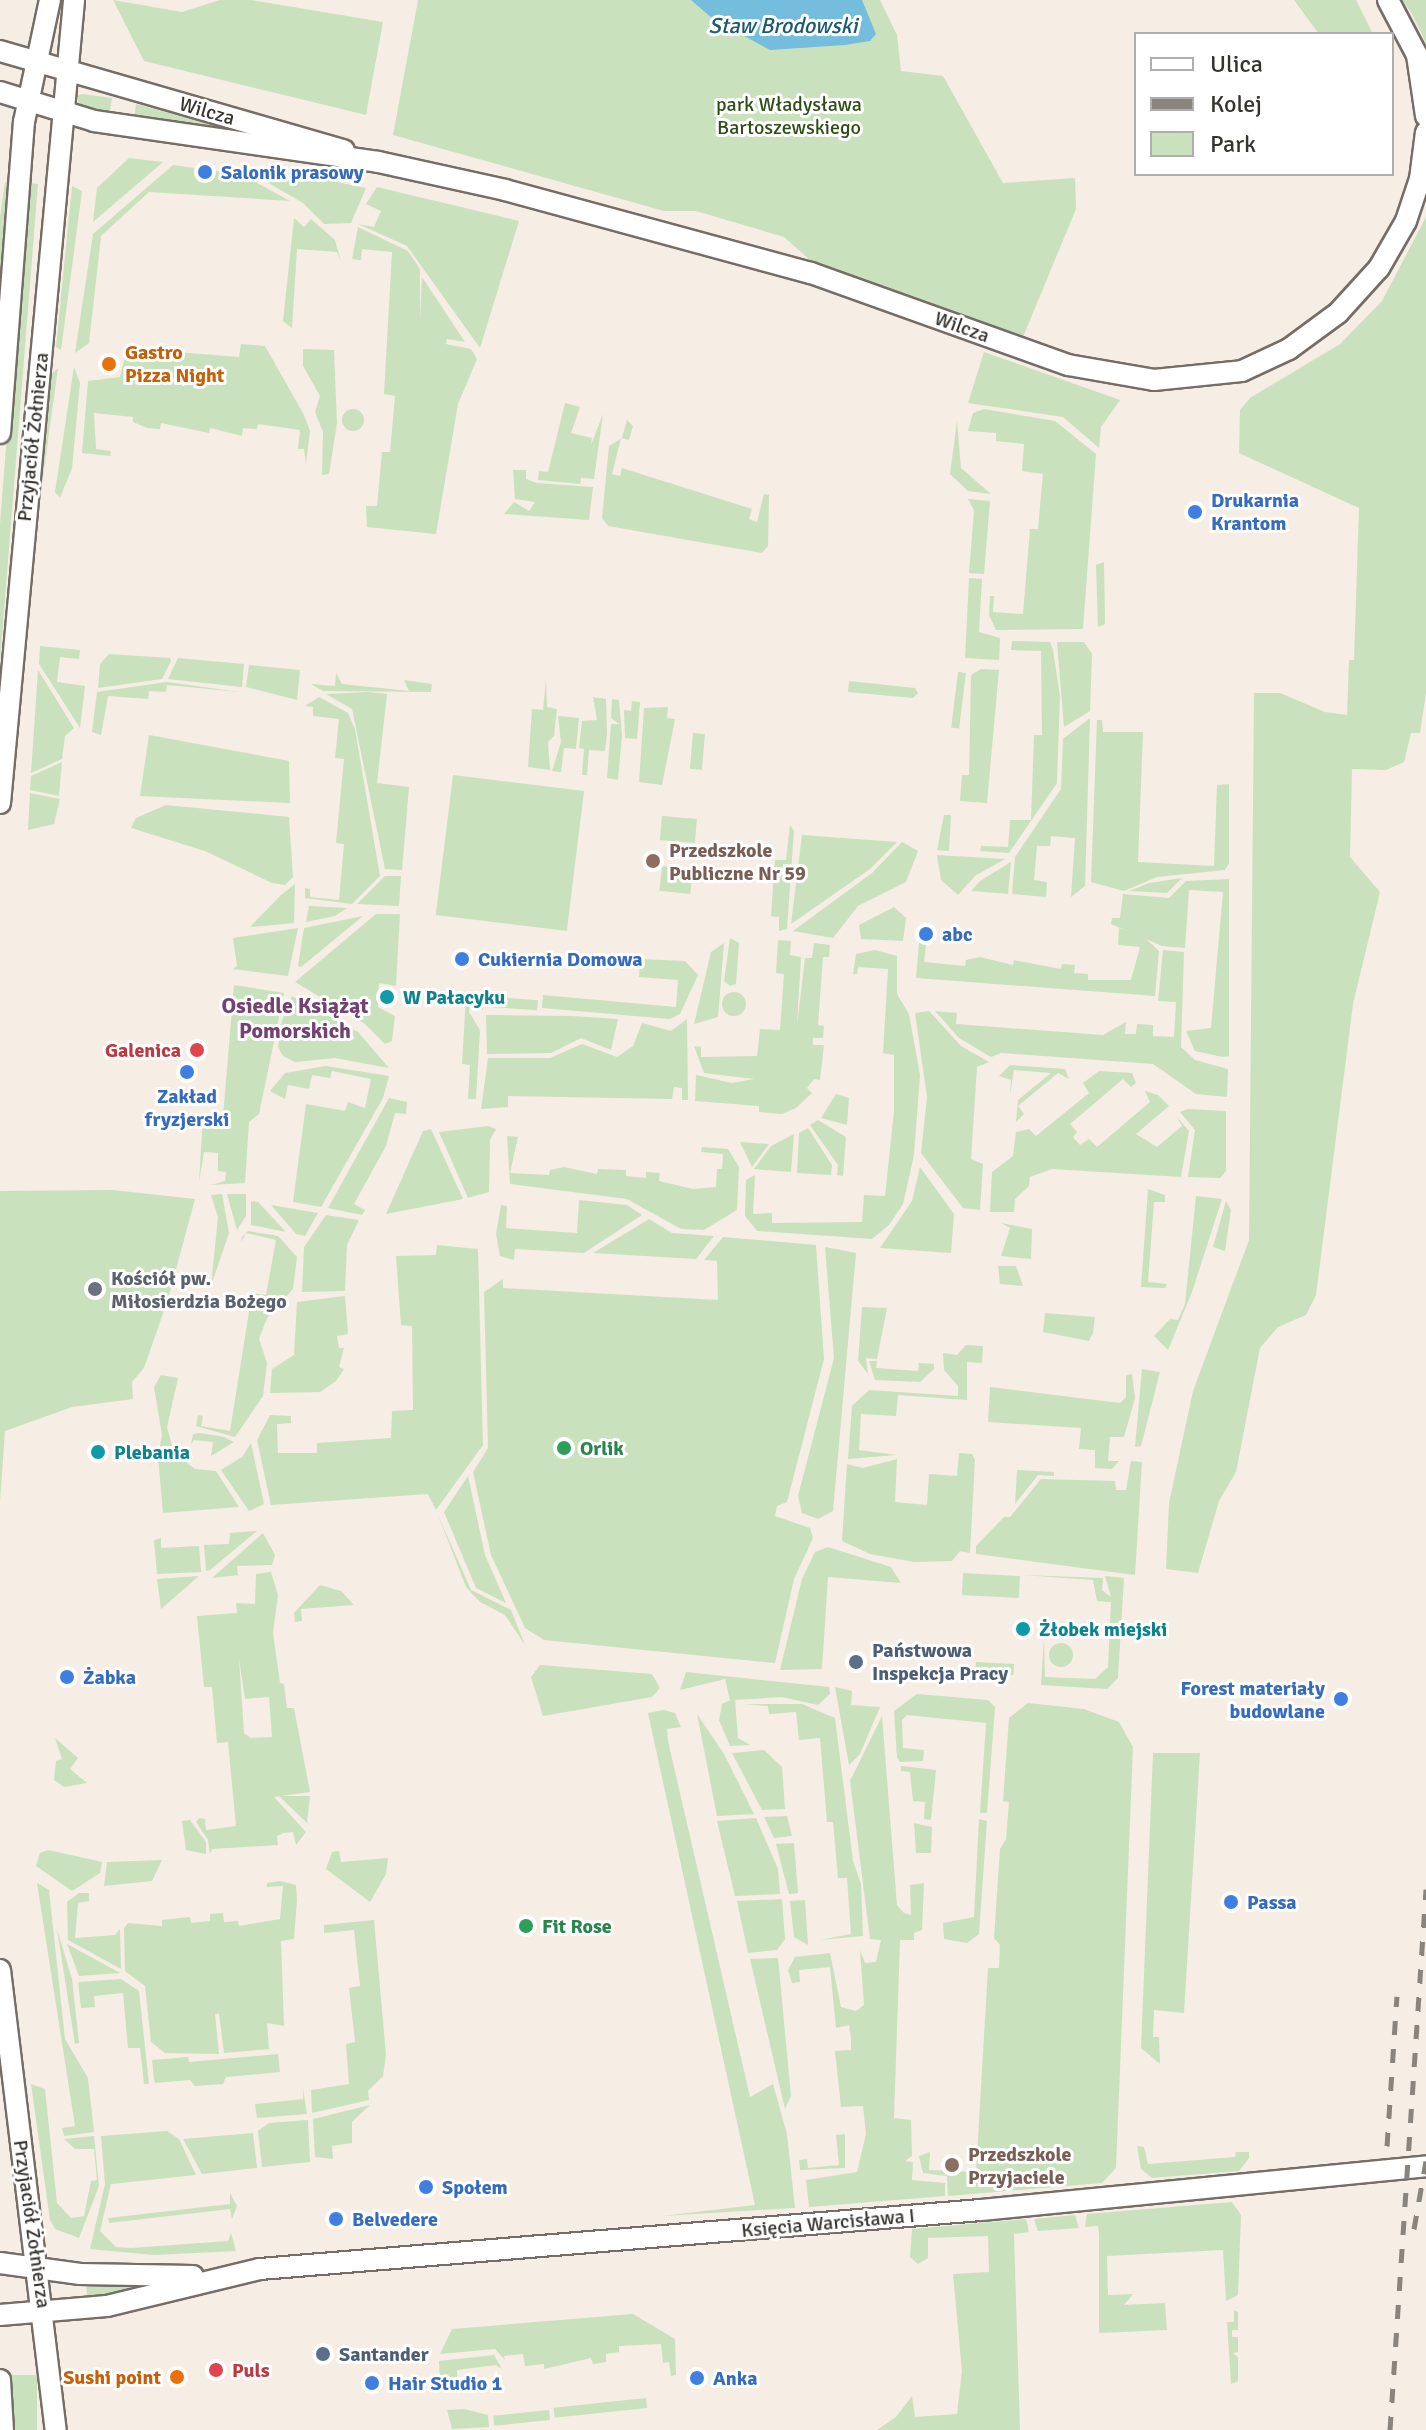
<!DOCTYPE html>
<html>
<head>
<meta charset="utf-8">
<style>
  body { margin:0 }
  #map { position:relative; width:1426px; height:2430px; overflow:hidden; background:#f6ede4; font-family:Signika,sans-serif }
  div>[style] { position:absolute }
  .green>* { inset:0; background:#cae1bd; transform-origin:0 0 }
  .round { border-radius:50% }
  .water>* { inset:0; background:#74bddc }
  .roads { filter:drop-shadow(2px 0 #756d66) drop-shadow(-2px 0 #756d66) drop-shadow(0 2px #756d66) drop-shadow(0 -2px #756d66) }
  .tertiary>* { height:20px; margin:-10px; padding:0 10px; transform-origin:10px; border-radius:10px; background:#fff }
  .rail>* { height:5px; margin-top:-2.5px; transform-origin:0; background:repeating-linear-gradient(90deg,#8a847e 0 14px,transparent 0 28px) }
  .dots>* { width:22px; height:22px; translate:-50% -50%; box-sizing:border-box; border:4px solid #fff; border-radius:50% }
  span { translate:-50% -50%; white-space:nowrap; text-align:center; line-height:1.15; -webkit-text-stroke:6px #fff; paint-order:stroke }
  .park-label { font-size:20px; color:#2d4e15 }
  .street-label { font-size:20px; color:#373430 }
  .shop-label { font-size:20px; color:#366cbe; font-weight:700 }
  .left { translate:0 -50%; text-align:left }
  .right { translate:-100% -50%; text-align:right }
  .food-label { font-size:20px; color:#c56008; font-weight:700 }
  .education-label { font-size:20px; color:#785e54; font-weight:700 }
  .culture-label { font-size:20px; color:#0d838f; font-weight:700 }
  .health-label { font-size:20px; color:#be3a42; font-weight:700 }
  .worship-label { font-size:20px; color:#5b616d; font-weight:700 }
  .leisure-label { font-size:20px; color:#27864d; font-weight:700 }
  .service-label { font-size:20px; color:#4e5e75; font-weight:700 }
  .water-label { font-size:22px; color:#1e586e; font-style:italic }
  .neighbourhood-label { font-size:22px; color:#744173; font-weight:700 }
  .legend { position:absolute; left:1134px; top:32px; width:260px; height:144px; box-sizing:border-box; background:#fff; border:2px solid #afaeac; margin:0; padding:10px 14px; list-style:none; font-size:24px; color:#373430 }
  .legend li { display:flex; align-items:center; gap:16px; height:40px }
  .legend b { width:40px; border:2px solid #afaeac }
</style>
</head>
<body>
<div id="map">
  <div class="green">
    <i style="clip-path:polygon(113px 0,182px 12px,220px 0,251px 0,383px 22px,366px 115px,144px 61px)"></i>
    <i style="clip-path:polygon(418px 0,880px 0,897px 35px,901px 71px,943px 76px,1003px 183px,1075px 178px,1076px 209px,1023px 337px,811px 261px,784px 237px,696px 211px,664px 211px,393px 135px)"></i>
    <i style="clip-path:polygon(1294px 0,1356px 0,1373px 34px,1319px 34px)"></i>
    <i style="clip-path:polygon(1402px 0,1426px 0,1426px 43px,1412px 14px)"></i>
    <i style="clip-path:polygon(82px 94px,112px 98px,109px 116px,79px 103px,76px 96px)"></i>
    <i style="clip-path:polygon(136px 104px,241px 132px,267px 138px,134px 119px)"></i>
    <i style="clip-path:polygon(129px 158px,163px 162px,93px 222px,97px 188px)"></i>
    <i style="clip-path:polygon(173px 165px,201px 169px,200px 182px,207px 182px,209px 170px,225px 172px,224px 178px,248px 178px,290px 201px,149px 192px,101px 236px,89px 343px,75px 353px,93px 234px)"></i>
    <i style="clip-path:polygon(273px 176px,307px 176px,366px 188px,351px 223px,324px 224px,303px 203px,270px 184px,267px 179px)"></i>
    <i style="clip-path:polygon(5px 182px,11px 182px,0 314px,0 217px)"></i>
    <i style="clip-path:polygon(27px 183px,38px 184px,0 661px,0 524px)"></i>
    <i style="clip-path:polygon(72px 186px,82px 191px,61px 350px,56px 347px)"></i>
    <i style="clip-path:polygon(377px 187px,519px 221px,480px 348px,407px 246px,358px 224px,374px 227px,381px 211px,366px 204px)"></i>
    <i style="clip-path:polygon(1426px 217px,1426px 693px,1420px 733px,1411px 733px,1404px 762px,1386px 770px,1352px 769px,1350px 857px,1380px 892px,1353px 1004px,1316px 1295px,1306px 1315px,1278px 1327px,1260px 1348px,1236px 1472px,1219px 1501px,1198px 1573px,1166px 1569px,1169px 1503px,1193px 1391px,1249px 1240px,1254px 693px,1280px 693px,1325px 712px,1347px 715px,1349px 660px,1354px 660px,1359px 508px,1239px 453px,1240px 410px,1250px 398px,1340px 344px,1382px 301px)"></i>
    <i style="clip-path:polygon(294px 218px,304px 227px,311px 219px,335px 240px,341px 262px,337px 252px,297px 249px,292px 328px,283px 321px)"></i>
    <i style="clip-path:polygon(358px 227px,408px 251px,420px 269px,420px 320px,422px 277px,465px 342px,447px 339px,446px 344px,471px 349px,477px 359px,458px 404px,436px 534px,367px 527px,366px 506px,377px 506px,382px 452px,390px 452px,395px 396px,384px 394px,392px 252px,362px 249px,361px 260px,352px 259px)"></i>
    <i style="clip-path:polygon(241px 344px,265px 346px,304px 415px,310px 431px,306px 464px,304px 449px,298px 449px,300px 430px,258px 424px,257px 429px,243px 428px,242px 436px,210px 428px,209px 433px,161px 423px,160px 429px,147px 428px,133px 422px,133px 417px,94px 413px,96px 449px,111px 451px,110px 456px,82px 453px,88px 381px,120px 377px,127px 348px,239px 357px)"></i>
    <i style="clip-path:polygon(303px 349px,334px 350px,337px 423px,329px 474px,322px 475px,323px 432px,315px 412px,320px 396px,303px 366px)"></i>
    <i style="clip-path:polygon(984px 352px,1120px 400px,1101px 427px,1099px 448px,1063px 417px,968px 403px)"></i>
    <i style="clip-path:polygon(74px 367px,80px 383px,72px 468px,60px 498px,55px 492px)"></i>
    <i style="clip-path:polygon(58px 368px,41px 492px,47px 393px,50px 375px)"></i>
    <i style="clip-path:polygon(565px 403px,580px 407px,571px 433px,592px 438px,591px 445px,603px 414px,594px 479px,581px 478px,580px 484px,538px 480px,539px 471px,548px 472px)"></i>
    <i class="round" style="left:342px;top:409px;width:22px;height:22px"></i>
    <i style="clip-path:polygon(984px 409px,1055px 421px,1096px 454px,1083px 629px,996px 630px,989px 615px,990px 596px,994px 596px,993px 612px,1023px 614px,1030px 529px,1038px 529px,1043px 474px,1022px 471px,1024px 444px,996px 441px,996px 433px,968px 431px,973px 413px)"></i>
    <i style="clip-path:polygon(627px 420px,633px 426px,629px 440px,621px 438px,612px 474px,620px 476px,622px 468px,752px 509px,749px 519px,757px 522px,764px 494px,769px 495px,768px 546px,762px 553px,608px 526px,602px 518px,609px 446px,622px 438px)"></i>
    <i style="clip-path:polygon(957px 421px,961px 468px,991px 494px,968px 491px,950px 474px)"></i>
    <i style="clip-path:polygon(513px 470px,526px 470px,526px 479px,537px 483px,593px 487px,589px 520px,504px 514px,514px 502px,529px 511px,535px 502px,515px 499px)"></i>
    <i style="clip-path:polygon(968px 499px,990px 501px,984px 574px,969px 573px,974px 510px)"></i>
    <i style="clip-path:polygon(1104px 562px,1105px 624px,1098px 627px,1096px 565px)"></i>
    <i style="clip-path:polygon(969px 578px,982px 579px,979px 632px,1000px 638px,999px 660px,965px 658px)"></i>
    <i style="clip-path:polygon(1012px 641px,1050px 642px,1053px 650px,1060px 696px,1057px 783px,1009px 853px,980px 851px,981px 846px,1008px 847px,1010px 820px,1031px 820px,1034px 735px,1042px 735px,1041px 651px,1011px 650px)"></i>
    <i style="clip-path:polygon(1057px 642px,1084px 642px,1092px 654px,1090px 711px,1064px 727px)"></i>
    <i style="clip-path:polygon(40px 646px,80px 650px,79px 659px,60px 657px,57px 682px,85px 686px,80px 728px,39px 664px)"></i>
    <i style="clip-path:polygon(109px 654px,170px 658px,171px 661px,162px 679px,98px 688px,100px 664px)"></i>
    <i style="clip-path:polygon(178px 658px,244px 664px,242px 687px,168px 679px)"></i>
    <i style="clip-path:polygon(249px 665px,300px 670px,297px 700px,246px 687px)"></i>
    <i style="clip-path:polygon(981px 669px,999px 670px,987px 803px,960px 801px,962px 775px,969px 775px,971px 675px)"></i>
    <i style="clip-path:polygon(38px 670px,74px 728px,65px 736px,62px 759px,31px 773px)"></i>
    <i style="left:958px;top:672px;width:8px;height:56px;rotate:7deg"></i>
    <i style="clip-path:polygon(336px 673px,342px 684px,409px 691px,404px 680px,432px 684px,431px 692px,323px 691px,311px 684px,335px 686px)"></i>
    <i style="clip-path:polygon(546px 680px,547px 707px,557px 709px,554px 736px,548px 742px,550px 770px,528px 767px,532px 709px,543px 710px)"></i>
    <i style="clip-path:polygon(849px 681px,915px 688px,918px 693px,913px 698px,848px 692px)"></i>
    <i style="clip-path:polygon(167px 682px,240px 692px,167px 685px,166px 692px,149px 691px,148px 699px,108px 696px,101px 735px,92px 732px,97px 692px)"></i>
    <i style="clip-path:polygon(368px 692px,387px 694px,377px 783px,409px 787px,402px 870px,385px 869px,352px 709px,326px 694px)"></i>
    <i style="clip-path:polygon(319px 697px,348px 713px,355px 729px,380px 876px,352px 904px,305px 898px,305px 888px,310px 889px,310px 897px,339px 900px,344px 844px,336px 843px,344px 759px,335px 758px,339px 719px,313px 716px,313px 707px,305px 706px)"></i>
    <i style="clip-path:polygon(593px 697px,606px 699px,607px 733px,605px 751px,589px 750px,587px 775px,582px 775px,584px 749px,579px 748px,582px 721px,597px 720px)"></i>
    <i style="clip-path:polygon(612px 699px,619px 700px,622px 735px,618px 780px,607px 778px,611px 724px,619px 724px,611px 718px)"></i>
    <i style="clip-path:polygon(632px 701px,640px 702px,637px 739px,625px 738px,624px 710px,631px 711px)"></i>
    <i style="clip-path:polygon(668px 707px,667px 718px,675px 719px,662px 785px,639px 782px,644px 708px)"></i>
    <i style="clip-path:polygon(558px 716px,579px 718px,576px 749px,564px 748px,561px 772px,552px 771px,561px 742px)"></i>
    <i style="clip-path:polygon(1090px 718px,1085px 886px,1071px 897px,1075px 838px,1051px 836px,1050px 846px,1037px 846px,1034px 880px,1047px 882px,1046px 897px,1012px 894px,1015px 857px,1061px 789px,1063px 739px)"></i>
    <i style="clip-path:polygon(1097px 720px,1102px 720px,1103px 732px,1143px 732px,1138px 862px,1214px 866px,1217px 785px,1229px 784px,1229px 863px,1225px 870px,1157px 877px,1124px 891px,1091px 882px)"></i>
    <i style="left:693px;top:733px;width:12px;height:36px;rotate:5deg"></i>
    <i style="clip-path:polygon(149px 735px,289px 761px,290px 803px,140px 796px)"></i>
    <i style="clip-path:polygon(62px 762px,59px 796px,30px 790px,31px 776px)"></i>
    <i style="left:453px;top:775px;width:132px;height:141px;rotate:7deg"></i>
    <i style="clip-path:polygon(30px 793px,60px 799px,54px 824px,28px 830px)"></i>
    <i style="clip-path:polygon(166px 805px,289px 817px,293px 877px,285px 885px,272px 883px,205px 851px,131px 828px,136px 818px)"></i>
    <i style="clip-path:polygon(944px 815px,951px 815px,949px 851px,937px 850px)"></i>
    <i style="left:662px;top:816px;width:35px;height:24px;rotate:5deg"></i>
    <i style="clip-path:polygon(790px 825px,794px 831px,787px 929px,779px 931px,779px 917px,771px 916px,775px 860px,786px 860px)"></i>
    <i style="clip-path:polygon(802px 835px,897px 842px,870px 869px,791px 924px)"></i>
    <i style="clip-path:polygon(902px 842px,918px 851px,906px 882px,858px 906px,833px 938px,793px 931px,872px 873px)"></i>
    <i style="clip-path:polygon(937px 855px,1005px 859px,975px 876px,958px 895px,941px 880px)"></i>
    <i style="clip-path:polygon(1011px 862px,1008px 894px,971px 891px,980px 881px)"></i>
    <i style="left:662px;top:866px;width:31px;height:25px;rotate:6deg"></i>
    <i style="clip-path:polygon(385px 876px,401px 876px,399px 906px,357px 904px)"></i>
    <i style="clip-path:polygon(1182px 878px,1167px 893px,1129px 891px,1149px 883px)"></i>
    <i style="clip-path:polygon(1229px 879px,1229px 1056px,1222px 1057px,1195px 1051px,1186px 1031px,1211px 1028px,1223px 892px,1189px 890px,1185px 948px,1162px 946px,1111px 924px,1112px 918px,1120px 918px,1123px 894px,1169px 898px,1186px 881px)"></i>
    <i style="clip-path:polygon(295px 884px,294px 923px,250px 927px,281px 895px)"></i>
    <i style="clip-path:polygon(309px 906px,347px 908px,335px 916px,306px 922px)"></i>
    <i style="clip-path:polygon(894px 907px,906px 918px,903px 941px,861px 939px,859px 925px)"></i>
    <i style="clip-path:polygon(376px 914px,400px 914px,396px 986px,379px 983px,378px 1007px,395px 1016px,392px 1041px,385px 1044px,365px 1024px,295px 982px)"></i>
    <i style="clip-path:polygon(363px 916px,301px 967px,298px 966px,304px 928px)"></i>
    <i style="clip-path:polygon(298px 928px,288px 976px,233px 969px,237px 966px,233px 938px)"></i>
    <i style="clip-path:polygon(1119px 928px,1144px 937px,1159px 951px,1155px 996px,916px 978px,919px 942px,931px 943px,926px 945px,924px 962px,965px 966px,966px 960px,980px 957px,1013px 965px,1014px 960px,1061px 969px,1062px 964px,1075px 965px,1074px 973px,1088px 974px,1088px 980px,1131px 980px,1140px 947px,1118px 945px)"></i>
    <i style="clip-path:polygon(730px 938px,739px 943px,736px 984px,730px 986px,724px 981px)"></i>
    <i style="clip-path:polygon(778px 940px,791px 941px,790px 955px,801px 957px,797px 1025px,805px 958px,812px 958px,814px 943px,830px 945px,829px 957px,823px 957px,818px 1025px,824px 1026px,823px 1038px,813px 1038px,813px 1045px,824px 1045px,820px 1080px,814px 1079px,807px 1088px,812px 1093px,796px 1108px,782px 1114px,759px 1112px,759px 1106px,695px 1101px,696px 1075px,732px 1083px,754px 1079px,704px 1073px,694px 1046px,701px 1047px,701px 1057px,757px 1056px,760px 1029px,780px 1030px,784px 974px,776px 973px)"></i>
    <i style="clip-path:polygon(724px 943px,718px 1017px,694px 1024px,711px 952px)"></i>
    <i style="clip-path:polygon(875px 950px,897px 956px,897px 994px,909px 1014px,920px 1075px,914px 1155px,903px 1204px,889px 1225px,872px 1239px,757px 1231px,745px 1216px,746px 1180px,755px 1175px,753px 1214px,772px 1213px,772px 1223px,862px 1222px,864px 1195px,885px 1196px,894px 1111px,894px 1055px,883px 1053px,888px 969px,858px 967px,857px 974px,853px 974px,856px 954px)"></i>
    <i style="clip-path:polygon(1163px 950px,1184px 952px,1181px 1047px,1195px 1060px,1228px 1069px,1227px 1097px,1196px 1094px,1153px 1064px,1001px 1053px,991px 1057px,959px 1038px,935px 1011px,957px 1013px,956px 1024px,1103px 1035px,1126px 1022px,1125px 1034px,1136px 1034px,1137px 1024px,1153px 1025px,1153px 1036px,1174px 1037px,1176px 1002px,1158px 1001px)"></i>
    <i style="clip-path:polygon(640px 959px,685px 961px,698px 975px,680px 1014px,670px 1019px,542px 1008px,543px 995px,676px 1007px,678px 980px,639px 977px)"></i>
    <i style="clip-path:polygon(234px 985px,284px 993px,259px 1114px,249px 1122px,245px 1183px,211px 1185px,225px 1181px,226px 1172px,218px 1171px,218px 1153px,204px 1152px,199px 1182px,203px 1117px,223px 1117px)"></i>
    <i class="round" style="left:722px;top:992px;width:24px;height:24px"></i>
    <i style="clip-path:polygon(292px 996px,358px 1032px,389px 1068px,335px 1058px,295px 1062px,283px 1056px,278px 1047px,282px 1021px)"></i>
    <i style="clip-path:polygon(466px 996px,484px 997px,483px 1010px,470px 999px,469px 1012px,480px 1030px,476px 1099px,468px 1099px,470px 1065px,462px 1064px)"></i>
    <i style="left:492px;top:997px;width:46px;height:10px;rotate:4deg"></i>
    <i style="clip-path:polygon(929px 1011px,961px 1046px,989px 1062px,977px 1067px,971px 1159px,983px 1164px,980px 1210px,963px 1208px,921px 1153px,927px 1097px,915px 1013px)"></i>
    <i style="clip-path:polygon(486px 1015px,571px 1016px,618px 1019px,611px 1050px,581px 1038px,551px 1053px,487px 1054px)"></i>
    <i style="clip-path:polygon(687px 1019px,688px 1100px,682px 1100px,682px 1088px,674px 1087px,672px 1099px,508px 1096px,508px 1107px,481px 1109px,488px 1058px,550px 1058px,582px 1044px,617px 1057px,633px 1046px,642px 1023px,671px 1031px)"></i>
    <i style="clip-path:polygon(1010px 1065px,1065px 1069px,1069px 1079px,1058px 1073px,1018px 1106px,1024px 1114px,1016px 1122px,1018px 1100px,1051px 1073px,1014px 1070px,1010px 1095px,1011px 1080px,999px 1076px)"></i>
    <i style="clip-path:polygon(326px 1066px,389px 1076px,383px 1098px,321px 1207px,293px 1202px,306px 1104px,345px 1111px,348px 1102px,365px 1108px,371px 1079px,332px 1071px,330px 1078px,312px 1075px,309px 1089px,288px 1085px,285px 1099px,270px 1091px,285px 1073px)"></i>
    <i style="clip-path:polygon(1099px 1071px,1132px 1073px,1136px 1083px,1131px 1087px,1123px 1079px,1070px 1124px,1077px 1132px,1073px 1137px,1080px 1145px,1089px 1139px,1097px 1147px,1150px 1102px,1145px 1091px,1158px 1095px,1169px 1106px,1136px 1134px,1157px 1147px,1182px 1126px,1176px 1116px,1189px 1131px,1181px 1177px,1052px 1169px,1030px 1177px,1029px 1186px,1015px 1199px,1014px 1212px,990px 1212px,992px 1172px,1013px 1156px,1016px 1132px,1029px 1129px,1036px 1136px,1089px 1093px,1083px 1083px)"></i>
    <i style="clip-path:polygon(836px 1094px,849px 1098px,847px 1125px,821px 1118px)"></i>
    <i style="clip-path:polygon(389px 1098px,407px 1102px,406px 1114px,395px 1113px,386px 1146px,354px 1204px,365px 1210px,362px 1215px,328px 1208px)"></i>
    <i style="clip-path:polygon(1188px 1109px,1226px 1111px,1226px 1171px,1220px 1178px,1188px 1177px,1195px 1130px,1180px 1112px)"></i>
    <i style="clip-path:polygon(818px 1120px,846px 1137px,843px 1176px,837px 1175px,838px 1165px,810px 1125px)"></i>
    <i style="clip-path:polygon(488px 1126px,496px 1129px,490px 1140px,489px 1192px,468px 1198px,439px 1132px)"></i>
    <i style="clip-path:polygon(808px 1128px,832px 1165px,831px 1175px,797px 1173px,799px 1133px)"></i>
    <i style="clip-path:polygon(431px 1129px,463px 1199px,386px 1214px,423px 1131px)"></i>
    <i style="clip-path:polygon(794px 1134px,791px 1172px,754px 1169px,771px 1146px)"></i>
    <i style="clip-path:polygon(507px 1136px,518px 1137px,510px 1173px,549px 1175px,550px 1170px,564px 1167px,597px 1174px,598px 1169px,626px 1170px,626px 1176px,646px 1178px,646px 1172px,660px 1173px,659px 1181px,693px 1189px,716px 1187px,717px 1169px,722px 1169px,723px 1154px,701px 1152px,702px 1147px,728px 1149px,739px 1167px,737px 1210px,704px 1230px,681px 1229px,627px 1199px,510px 1184px)"></i>
    <i style="clip-path:polygon(740px 1142px,769px 1144px,752px 1167px)"></i>
    <i style="clip-path:polygon(920px 1167px,954px 1214px,951px 1253px,880px 1248px,912px 1201px)"></i>
    <i style="clip-path:polygon(1148px 1189px,1165px 1195px,1165px 1202px,1154px 1202px,1148px 1282px,1167px 1284px,1165px 1288px,1141px 1287px)"></i>
    <i style="clip-path:polygon(113px 1190px,195px 1199px,168px 1299px,144px 1368px,132px 1382px,133px 1399px,72px 1407px,5px 1431px,0 1501px,0 1191px)"></i>
    <i style="clip-path:polygon(222px 1194px,229px 1233px,211px 1286px,218px 1217px,211px 1195px)"></i>
    <i style="clip-path:polygon(227px 1194px,246px 1194px,246px 1216px,237px 1230px)"></i>
    <i style="clip-path:polygon(1196px 1196px,1222px 1199px,1192px 1292px,1168px 1350px,1154px 1336px,1170px 1319px,1178px 1320px,1185px 1304px)"></i>
    <i style="clip-path:polygon(579px 1200px,627px 1205px,642px 1215px,584px 1253px,515px 1249px,514px 1260px,500px 1256px,496px 1234px,501px 1205px,507px 1206px,506px 1228px,577px 1233px)"></i>
    <i style="clip-path:polygon(251px 1201px,258px 1202px,286px 1232px,251px 1225px)"></i>
    <i style="clip-path:polygon(1226px 1201px,1231px 1210px,1225px 1251px,1213px 1247px)"></i>
    <i style="clip-path:polygon(271px 1205px,318px 1213px,305px 1236px,296px 1234px)"></i>
    <i style="clip-path:polygon(326px 1215px,359px 1220px,347px 1245px,345px 1291px,302px 1292px,304px 1247px)"></i>
    <i style="clip-path:polygon(649px 1219px,672px 1233px,714px 1236px,696px 1259px,593px 1253px)"></i>
    <i style="clip-path:polygon(1001px 1223px,1032px 1229px,1031px 1259px,1001px 1256px,1010px 1228px)"></i>
    <i style="clip-path:polygon(248px 1231px,278px 1236px,297px 1257px,293px 1289px,267px 1318px,259px 1339px,267px 1363px,263px 1396px,235px 1437px,196px 1426px,198px 1415px,203px 1416px,201px 1426px,230px 1431px,252px 1293px,266px 1295px,276px 1240px,246px 1233px,241px 1242px,242px 1237px)"></i>
    <i style="clip-path:polygon(723px 1237px,816px 1245px,824px 1359px,787px 1502px,777px 1506px,775px 1516px,810px 1528px,813px 1538px,794px 1579px,775px 1663px,544px 1640px,525px 1628px,491px 1555px,473px 1472px,488px 1448px,484px 1292px,503px 1279px,503px 1288px,718px 1300px,717px 1261px,704px 1260px)"></i>
    <i style="clip-path:polygon(437px 1245px,478px 1249px,483px 1445px,436px 1510px,428px 1494px,271px 1505px,257px 1440px,270px 1415px,291px 1416px,291px 1423px,277px 1424px,278px 1453px,317px 1453px,317px 1443px,391px 1438px,392px 1411px,413px 1410px,412px 1326px,401px 1325px,396px 1256px,436px 1255px)"></i>
    <i style="clip-path:polygon(825px 1247px,856px 1253px,833px 1511px,818px 1519px,802px 1513px,798px 1496px,834px 1358px)"></i>
    <i style="clip-path:polygon(998px 1266px,1016px 1266px,1023px 1286px,1000px 1284px)"></i>
    <i style="clip-path:polygon(345px 1296px,348px 1334px,337px 1336px,339px 1348px,344px 1348px,339px 1367px,344px 1369px,336px 1381px,320px 1392px,270px 1393px,272px 1369px,294px 1355px,297px 1302px)"></i>
    <i style="clip-path:polygon(862px 1307px,887px 1308px,877px 1359px,866px 1358px,868px 1374px,858px 1361px)"></i>
    <i style="clip-path:polygon(1045px 1313px,1095px 1317px,1093px 1333px,1089px 1341px,1043px 1332px)"></i>
    <i style="clip-path:polygon(966px 1345px,983px 1346px,982px 1363px,967px 1362px,967px 1400px,898px 1395px,896px 1416px,861px 1414px,859px 1450px,897px 1455px,848px 1459px,852px 1406px,869px 1390px,958px 1396px,958px 1386px,944px 1370px,943px 1353px,957px 1355px)"></i>
    <i style="clip-path:polygon(869px 1361px,877px 1361px,876px 1368px,918px 1371px,919px 1363px,934px 1364px,934px 1369px,920px 1382px,875px 1380px)"></i>
    <i style="clip-path:polygon(1142px 1369px,1160px 1372px,1141px 1446px,1135px 1447px)"></i>
    <i style="clip-path:polygon(1132px 1374px,1135px 1398px,1124px 1437px,1110px 1437px,1108px 1461px,1119px 1461px,1112px 1469px,1095px 1468px,1095px 1450px,1079px 1449px,1081px 1428px,988px 1422px,990px 1387px,1120px 1403px,1126px 1397px,1126px 1375px)"></i>
    <i style="clip-path:polygon(161px 1375px,178px 1378px,167px 1427px,174px 1453px,195px 1469px,216px 1471px,239px 1507px,163px 1513px,158px 1457px,162px 1435px,154px 1387px)"></i>
    <i style="clip-path:polygon(200px 1433px,224px 1437px,234px 1442px,211px 1456px,213px 1442px,194px 1440px,191px 1445px,193px 1434px)"></i>
    <i style="clip-path:polygon(251px 1443px,264px 1504px,249px 1511px,221px 1470px,242px 1457px)"></i>
    <i style="clip-path:polygon(959px 1453px,972px 1454px,975px 1460px,970px 1553px,960px 1551px,952px 1561px,914px 1562px,870px 1554px,842px 1541px,847px 1464px,863px 1468px,897px 1459px,895px 1502px,927px 1505px,929px 1474px,957px 1476px)"></i>
    <i style="clip-path:polygon(1131px 1461px,1142px 1462px,1135px 1575px,976px 1554px,976px 1546px,1004px 1517px,1010px 1517px,1041px 1479px,1115px 1481px,1116px 1490px,1126px 1490px)"></i>
    <i style="clip-path:polygon(1017px 1470px,1054px 1472px,1054px 1476px,1038px 1475px,1015px 1504px)"></i>
    <i style="clip-path:polygon(468px 1476px,485px 1555px,506px 1603px,476px 1588px,444px 1512px)"></i>
    <i style="clip-path:polygon(438px 1515px,471px 1590px,511px 1610px,525px 1645px,505px 1615px,480px 1602px,466px 1587px)"></i>
    <i style="clip-path:polygon(257px 1531px,210px 1570px,206px 1571px,204px 1545px,229px 1544px,230px 1533px)"></i>
    <i style="clip-path:polygon(263px 1533px,275px 1555px,272px 1565px,237px 1566px,238px 1575px,212px 1578px)"></i>
    <i style="clip-path:polygon(161px 1538px,161px 1548px,199px 1546px,201px 1572px,157px 1574px,154px 1540px)"></i>
    <i style="clip-path:polygon(828px 1547px,891px 1567px,901px 1583px,828px 1577px,822px 1669px,780px 1670px,802px 1579px,815px 1552px)"></i>
    <i style="clip-path:polygon(evenodd,271px 1572px,278px 1595px,273px 1633px,280px 1683px,284px 1684px,287px 1708px,294px 1708px,310px 1792px,274px 1797px,306px 1832px,296px 1845px,293px 1832px,283px 1833px,277px 1836px,278px 1845px,212px 1849px,210px 1854px,208px 1840px,196px 1822px,199px 1818px,205px 1819px,206px 1830px,236px 1826px,228px 1742px,217px 1743px,212px 1687px,204px 1687px,197px 1616px,237px 1613px,236px 1603px,255px 1604px,256px 1574px,271px 1572px,239px 1659px,245px 1699px,269px 1697px,272px 1737px,251px 1738px,244px 1733px,239px 1659px)"></i>
    <i style="left:963px;top:1573px;width:57px;height:22px;rotate:3deg"></i>
    <i style="clip-path:polygon(1022px 1575px,1103px 1578px,1102px 1590px,1111px 1597px,1105px 1576px,1124px 1578px,1118px 1678px,1107px 1689px,1041px 1685px,1044px 1639px,1045px 1677px,1095px 1679px,1108px 1667px,1111px 1602px,1097px 1601px,1093px 1580px)"></i>
    <i style="clip-path:polygon(199px 1576px,161px 1609px,157px 1579px)"></i>
    <i style="clip-path:polygon(320px 1585px,341px 1591px,354px 1605px,301px 1609px,302px 1621px,295px 1622px,294px 1613px)"></i>
    <i class="round" style="left:1049px;top:1643px;width:24px;height:24px"></i>
    <i style="left:976px;top:1662px;width:38px;height:11px;rotate:3deg"></i>
    <i style="clip-path:polygon(540px 1665px,652px 1674px,660px 1688px,652px 1697px,543px 1716px,531px 1677px)"></i>
    <i style="clip-path:polygon(686px 1672px,829px 1687px,830px 1694px,818px 1705px,782px 1697px,735px 1700px,738px 1738px,750px 1745px,730px 1746px,719px 1720px,722px 1704px,730px 1700px,725px 1679px,680px 1690px)"></i>
    <i style="clip-path:polygon(835px 1687px,852px 1691px,851px 1705px,880px 1707px,860px 1754px,849px 1765px)"></i>
    <i style="clip-path:polygon(917px 1694px,988px 1700px,995px 1707px,987px 1813px,980px 1813px,986px 1723px,907px 1715px,902px 1720px,903px 1748px,924px 1750px,923px 1761px,900px 1762px,897px 1757px,894px 1711px)"></i>
    <i style="clip-path:polygon(1028px 1703px,1084px 1709px,1119px 1722px,1133px 1747px,1116px 2168px,1102px 2183px,948px 2196px,947px 2176px,923px 2173px,919px 2156px,930px 2152px,929px 2170px,976px 2172px,988px 1968px,999px 1968px,1000px 1945px,994px 1938px,1000px 1849px,1006px 1839px,1009px 1802px,1003px 1801px,1009px 1718px)"></i>
    <i style="clip-path:polygon(744px 1704px,802px 1704px,835px 1718px,853px 1861px,861px 1884px,863px 1936px,820px 1940px,851px 1934px,847px 1878px,838px 1878px,833px 1822px,827px 1822px,820px 1738px,799px 1740px,796px 1712px,769px 1714px,768px 1706px)"></i>
    <i style="clip-path:polygon(664px 1710px,675px 1713px,681px 1727px,667px 1729px,668px 1741px,750px 2097px,773px 2084px,787px 2134px,795px 2208px,662px 2216px,755px 2205px,648px 1713px)"></i>
    <i style="clip-path:polygon(697px 1714px,724px 1754px,754px 1814px,717px 1816px)"></i>
    <i style="clip-path:polygon(882px 1716px,897px 1905px,904px 1913px,911px 1915px,910px 1885px,924px 1883px,922px 1930px,914px 1933px,914px 1940px,900px 1940px,894px 2118px,911px 2120px,912px 2156px,905px 2161px,913px 2162px,912px 2180px,945px 2183px,945px 2196px,809px 2207px,806px 2180px,857px 2172px,866px 2134px,863px 2106px,841px 2107px,835px 2051px,851px 2050px,851px 2037px,849px 2025px,836px 2028px,830px 1967px,799px 1970px,800px 1982px,792px 1983px,788px 1970px,795px 1957px,830px 1953px,841px 2007px,856px 2011px,864px 2005px,860px 1950px,865px 1963px,876px 1962px,881px 1940px,870px 1939px,850px 1781px)"></i>
    <i style="clip-path:polygon(55px 1738px,78px 1758px,70px 1769px,87px 1783px,64px 1787px,54px 1780px,56px 1761px,62px 1759px)"></i>
    <i style="clip-path:polygon(764px 1750px,782px 1767px,785px 1809px,762px 1810px,732px 1753px)"></i>
    <i style="clip-path:polygon(1153px 1753px,1200px 1753px,1184px 2013px,1154px 2010px,1153px 2037px,1159px 2037px,1160px 2064px,1141px 2048px)"></i>
    <i style="clip-path:polygon(901px 1766px,936px 1770px,931px 1820px,924px 1819px,925px 1802px,913px 1801px,910px 1772px,901px 1771px)"></i>
    <i style="clip-path:polygon(279px 1796px,310px 1796px,307px 1823px)"></i>
    <i style="clip-path:polygon(787px 1816px,792px 1836px,774px 1838px,764px 1817px)"></i>
    <i style="clip-path:polygon(756px 1818px,778px 1869px,780px 1894px,735px 1896px,717px 1821px)"></i>
    <i style="clip-path:polygon(979px 1819px,987px 1821px,979px 1934px,967px 1943px,944px 1939px,943px 1923px,974px 1917px)"></i>
    <i style="clip-path:polygon(190px 1820px,206px 1842px,206px 1854px,186px 1850px,182px 1821px)"></i>
    <i style="clip-path:polygon(914px 1823px,932px 1827px,931px 1853px,916px 1853px)"></i>
    <i style="clip-path:polygon(794px 1843px,798px 1893px,789px 1894px,776px 1844px)"></i>
    <i style="clip-path:polygon(48px 1850px,102px 1862px,100px 1873px,72px 1891px,36px 1866px,40px 1853px)"></i>
    <i style="clip-path:polygon(339px 1851px,341px 1862px,388px 1858px,386px 1874px,370px 1902px,326px 1869px,332px 1852px)"></i>
    <i style="clip-path:polygon(162px 1860px,152px 1881px,104px 1886px,107px 1862px)"></i>
    <i style="clip-path:polygon(280px 1881px,296px 1885px,297px 1900px,294px 1939px,281px 1941px,284px 2026px,267px 2023px,269px 2049px,224px 2053px,219px 2014px,215px 2014px,219px 2054px,165px 2053px,151px 2042px,145px 1986px,125px 1971px,124px 1928px,128px 1923px,162px 1926px,162px 1920px,190px 1917px,191px 1923px,210px 1921px,210px 1914px,223px 1913px,224px 1922px,238px 1921px,239px 1926px,280px 1919px,283px 1886px,267px 1887px,267px 1883px)"></i>
    <i style="clip-path:polygon(37px 1883px,49px 1890px,65px 2039px,88px 2078px,94px 2132px,64px 2136px,62px 2128px,75px 2126px)"></i>
    <i style="clip-path:polygon(79px 1893px,89px 1893px,89px 1901px,78px 1903px,75px 1938px,115px 1935px,120px 1929px,121px 1969px,68px 1940px,67px 1902px)"></i>
    <i style="clip-path:polygon(782px 1899px,785px 1939px,777px 1950px,748px 1953px,737px 1901px)"></i>
    <i style="clip-path:polygon(805px 1900px,808px 1945px,794px 1937px,790px 1901px)"></i>
    <i style="clip-path:polygon(374px 1920px,386px 2055px,383px 2076px,368px 2091px,369px 2100px,312px 2113px,311px 2090px,349px 2084px,346px 2044px,355px 2042px,349px 1988px,360px 1986px,354px 1930px,324px 1933px,324px 1925px)"></i>
    <i style="clip-path:polygon(57px 1929px,72px 1979px,79px 2043px,75px 2044px)"></i>
    <i style="clip-path:polygon(67px 1944px,113px 1969px,120px 1973px,79px 1976px)"></i>
    <i style="clip-path:polygon(778px 1958px,791px 2096px,785px 2109px,750px 1959px)"></i>
    <i style="clip-path:polygon(121px 1979px,139px 1991px,149px 2084px,144px 2084px,140px 2048px,128px 2048px,123px 1993px,94px 1996px,95px 2007px,81px 2008px,78px 1982px)"></i>
    <i style="clip-path:polygon(278px 2054px,280px 2072px,226px 2077px,223px 2084px,195px 2086px,190px 2080px,155px 2083px,154px 2079px,152px 2060px,188px 2057px,189px 2062px)"></i>
    <i style="clip-path:polygon(31px 2084px,45px 2089px,57px 2203px,71px 2218px,84px 2216px,91px 2181px,97px 2180px,94px 2149px,75px 2149px,64px 2139px,94px 2136px,99px 2186px,79px 2238px,55px 2229px,50px 2220px)"></i>
    <i style="clip-path:polygon(303px 2089px,307px 2114px,257px 2118px,255px 2104px,303px 2099px)"></i>
    <i style="clip-path:polygon(370px 2105px,352px 2122px,352px 2143px,332px 2146px,333px 2159px,315px 2157px,313px 2119px)"></i>
    <i style="clip-path:polygon(308px 2120px,310px 2162px,262px 2167px,258px 2131px,269px 2123px)"></i>
    <i style="clip-path:polygon(167px 2131px,179px 2139px,196px 2175px,111px 2184px,100px 2231px,116px 2247px,131px 2248px,228px 2241px,231px 2233px,236px 2251px,155px 2255px,90px 2249px,105px 2184px,101px 2136px)"></i>
    <i style="clip-path:polygon(253px 2133px,257px 2168px,202px 2174px,183px 2139px)"></i>
    <i style="clip-path:polygon(845px 2134px,845px 2168px,800px 2170px,799px 2160px,807px 2159px,808px 2168px,839px 2165px,836px 2135px)"></i>
    <i style="clip-path:polygon(1137px 2146px,1144px 2147px,1148px 2164px,1235px 2157px,1236px 2152px,1249px 2152px,1249px 2158px,1239px 2171px,1152px 2178px,1141px 2169px)"></i>
    <i style="clip-path:polygon(230px 2193px,237px 2206px,232px 2219px,230px 2209px,109px 2223px,108px 2218px,230px 2204px)"></i>
    <i style="clip-path:polygon(1232px 2202px,1241px 2215px,1238px 2295px,1226px 2301px,1223px 2250px,1107px 2256px,1108px 2295px,1133px 2294px,1124px 2305px,1165px 2303px,1167px 2330px,1099px 2333px,1099px 2235px,1098px 2226px,1085px 2227px,1087px 2214px)"></i>
    <i style="clip-path:polygon(1075px 2215px,1079px 2228px,1038px 2231px,1034px 2219px)"></i>
    <i style="clip-path:polygon(1026px 2219px,1029px 2232px,1014px 2234px,1020px 2430px,877px 2430px,896px 2417px,912px 2396px,915px 2417px,957px 2414px,962px 2371px,953px 2274px,989px 2272px,988px 2236px,928px 2238px,928px 2258px,918px 2264px,910px 2257px,912px 2229px)"></i>
    <i style="clip-path:polygon(86px 2284px,156px 2286px,88px 2303px)"></i>
    <i style="clip-path:polygon(1234px 2310px,1238px 2312px,1238px 2330px,1232px 2330px,1232px 2337px,1238px 2337px,1238px 2352px,1233px 2353px,1238px 2357px,1238px 2381px,1231px 2384px,1227px 2322px,1234px 2322px)"></i>
    <i style="clip-path:polygon(633px 2314px,675px 2339px,676px 2375px,671px 2376px,669px 2362px,663px 2363px,661px 2344px,619px 2346px,619px 2352px,606px 2354px,606px 2362px,593px 2364px,591px 2358px,544px 2369px,544px 2364px,525px 2366px,523px 2354px,504px 2356px,505px 2360px,495px 2349px,440px 2354px,452px 2329px)"></i>
    <i style="clip-path:polygon(494px 2355px,502px 2369px,496px 2365px,457px 2370px,457px 2379px,440px 2381px,439px 2361px)"></i>
    <i style="left:7px;top:2375px;width:30px;height:55px"></i>
    <i style="left:646px;top:2398px;width:10px;height:93px;rotate:84deg"></i>
    <i style="clip-path:polygon(464px 2409px,488px 2415px,489px 2427px,452px 2429px,447px 2410px)"></i>
    <i style="left:549px;top:2410px;width:10px;height:56px;rotate:84deg"></i>
  </div>
  <div class="water">
    <i style="clip-path:polygon(691px 0,862px 0,876px 34px,870px 41px,845px 45px,770px 50px,713px 19px)"></i>
  </div>
  <div class="roads">
    <div class="tertiary">
      <i style="left:1388px;top:0;width:62px;rotate:62.2deg"></i>
      <i style="left:1417px;top:55px;width:62px;rotate:81.6deg"></i>
      <i style="left:0;top:51px;width:358px;rotate:16.1deg"></i>
      <i style="left:0;top:92px;width:98px;rotate:17.1deg"></i>
      <i style="left:94px;top:121px;width:287px;rotate:8.2deg"></i>
      <i style="left:378px;top:162px;width:130px;rotate:12.4deg"></i>
      <i style="left:505px;top:190px;width:317px;rotate:15.2deg"></i>
      <i style="left:811px;top:273px;width:273px;rotate:19.7deg"></i>
      <i style="left:1068px;top:365px;width:87px;rotate:9.9deg"></i>
      <i style="left:1154px;top:380px;width:88px;rotate:-5.8deg"></i>
      <i style="left:1242px;top:371px;width:52px;rotate:-25.1deg"></i>
      <i style="left:1289px;top:349px;width:61px;rotate:-36.3deg"></i>
      <i style="left:1338px;top:313px;width:61px;rotate:-47.7deg"></i>
      <i style="left:1379px;top:268px;width:54px;rotate:-60.1deg"></i>
      <i style="left:1406px;top:221px;width:44px;rotate:-71.6deg"></i>
      <i style="left:1420px;top:179px;width:47px;rotate:-82.7deg"></i>
      <i style="left:0;top:433px;width:312px;rotate:-85.6deg"></i>
      <i style="left:24px;top:122px;width:125px;rotate:-78deg"></i>
      <i style="left:0;top:803px;width:806px;rotate:-84.73deg"></i>
      <i style="left:0;top:1970px;width:463px;rotate:83.1deg"></i>
      <i style="left:0;top:2263px;width:81px;rotate:7.8deg"></i>
      <i style="left:80px;top:2274px;width:113px;rotate:1deg"></i>
      <i style="left:0;top:2315px;width:107px;rotate:-4.8deg"></i>
      <i style="left:107px;top:2306px;width:157px;rotate:-13.6deg"></i>
      <i style="left:260px;top:2269px;width:723px;rotate:-4.68deg"></i>
      <i style="left:981px;top:2210px;width:447px;rotate:-5.6deg"></i>
      <i style="left:0;top:2380px;width:50px;rotate:86.6deg"></i>
    </div>
  </div>
  <div class="rail">
    <i style="left:1387px;top:2146px;width:150px;rotate:-86.2deg"></i>
    <i style="left:1414px;top:2229px;width:69px;rotate:-80deg"></i>
    <i style="left:1390px;top:2430px;width:542px;rotate:-86.19deg"></i>
  </div>
  <div class="dots">
    <i style="left:205px;top:172px;background:#3f7fe0"></i>
    <i style="left:109px;top:364px;background:#e8710a"></i>
    <i style="left:1195px;top:512px;background:#3f7fe0"></i>
    <i style="left:653px;top:861px;background:#8d6e63"></i>
    <i style="left:926px;top:934px;background:#3f7fe0"></i>
    <i style="left:462px;top:959px;background:#3f7fe0"></i>
    <i style="left:387px;top:997px;background:#0f9aa8"></i>
    <i style="left:197px;top:1050px;background:#e0444e"></i>
    <i style="left:187px;top:1072px;background:#3f7fe0"></i>
    <i style="left:95px;top:1289px;background:#6b7280"></i>
    <i style="left:564px;top:1448px;background:#2e9e5b"></i>
    <i style="left:98px;top:1452px;background:#0f9aa8"></i>
    <i style="left:1023px;top:1629px;background:#0f9aa8"></i>
    <i style="left:856px;top:1662px;background:#5c6f8a"></i>
    <i style="left:67px;top:1677px;background:#3f7fe0"></i>
    <i style="left:1341px;top:1699px;background:#3f7fe0"></i>
    <i style="left:1231px;top:1902px;background:#3f7fe0"></i>
    <i style="left:526px;top:1926px;background:#2e9e5b"></i>
    <i style="left:952px;top:2165px;background:#8d6e63"></i>
    <i style="left:426px;top:2187px;background:#3f7fe0"></i>
    <i style="left:336px;top:2219px;background:#3f7fe0"></i>
    <i style="left:323px;top:2354px;background:#5c6f8a"></i>
    <i style="left:216px;top:2370px;background:#e0444e"></i>
    <i style="left:177px;top:2377px;background:#e8710a"></i>
    <i style="left:697px;top:2378px;background:#3f7fe0"></i>
    <i style="left:372px;top:2383px;background:#3f7fe0"></i>
  </div>
  <div class="park-label">
    <span style="left:789px;top:116px">park Władysława<br>Bartoszewskiego</span>
  </div>
  <div class="street-label">
    <span style="left:207px;top:111px;rotate:16deg">Wilcza</span>
    <span style="left:962px;top:327px;rotate:20deg">Wilcza</span>
    <span style="left:33px;top:437px;rotate:-84deg">Przyjaciół Żołnierza</span>
    <span style="left:828px;top:2223px;rotate:-5deg">Księcia Warcisława I</span>
    <span style="left:32px;top:2224px;rotate:82deg">Przyjaciół Żołnierza</span>
  </div>
  <div class="shop-label">
    <span class="left" style="left:221px;top:172px">Salonik prasowy</span>
    <span class="left" style="left:1211px;top:512px">Drukarnia<br>Krantom</span>
    <span class="left" style="left:942px;top:934px">abc</span>
    <span class="left" style="left:478px;top:959px">Cukiernia Domowa</span>
    <span style="left:187px;top:1108px">Zakład<br>fryzjerski</span>
    <span class="left" style="left:83px;top:1677px">Żabka</span>
    <span class="right" style="left:1325px;top:1700px">Forest materiały<br>budowlane</span>
    <span class="left" style="left:1247px;top:1902px">Passa</span>
    <span class="left" style="left:442px;top:2187px">Społem</span>
    <span class="left" style="left:352px;top:2219px">Belvedere</span>
    <span class="left" style="left:713px;top:2378px">Anka</span>
    <span class="left" style="left:388px;top:2383px">Hair Studio 1</span>
  </div>
  <div class="food-label">
    <span class="left" style="left:125px;top:364px">Gastro<br>Pizza Night</span>
    <span class="right" style="left:161px;top:2377px">Sushi point</span>
  </div>
  <div class="education-label">
    <span class="left" style="left:669px;top:862px">Przedszkole<br>Publiczne Nr 59</span>
    <span class="left" style="left:968px;top:2166px">Przedszkole<br>Przyjaciele</span>
  </div>
  <div class="culture-label">
    <span class="left" style="left:403px;top:997px">W Pałacyku</span>
    <span class="left" style="left:114px;top:1452px">Plebania</span>
    <span class="left" style="left:1039px;top:1629px">Żłobek miejski</span>
  </div>
  <div class="health-label">
    <span class="right" style="left:181px;top:1050px">Galenica</span>
    <span class="left" style="left:232px;top:2370px">Puls</span>
  </div>
  <div class="worship-label">
    <span class="left" style="left:111px;top:1290px">Kościół pw.<br>Miłosierdzia Bożego</span>
  </div>
  <div class="leisure-label">
    <span class="left" style="left:580px;top:1448px">Orlik</span>
    <span class="left" style="left:542px;top:1926px">Fit Rose</span>
  </div>
  <div class="service-label">
    <span class="left" style="left:872px;top:1662px">Państwowa<br>Inspekcja Pracy</span>
    <span class="left" style="left:339px;top:2354px">Santander</span>
  </div>
  <div class="water-label">
    <span style="left:783px;top:26px">Staw Brodowski</span>
  </div>
  <div class="neighbourhood-label">
    <span style="left:295px;top:1018px">Osiedle Książąt<br>Pomorskich</span>
  </div>
  <ul class="legend">
  <li><b style="height:10px;background:#fff"></b>Ulica</li>
  <li><b style="height:10px;background:#8a847e"></b>Kolej</li>
  <li><b style="height:22px;background:#cae1bd"></b>Park</li>
  </ul>
</div>
</body>
</html>
